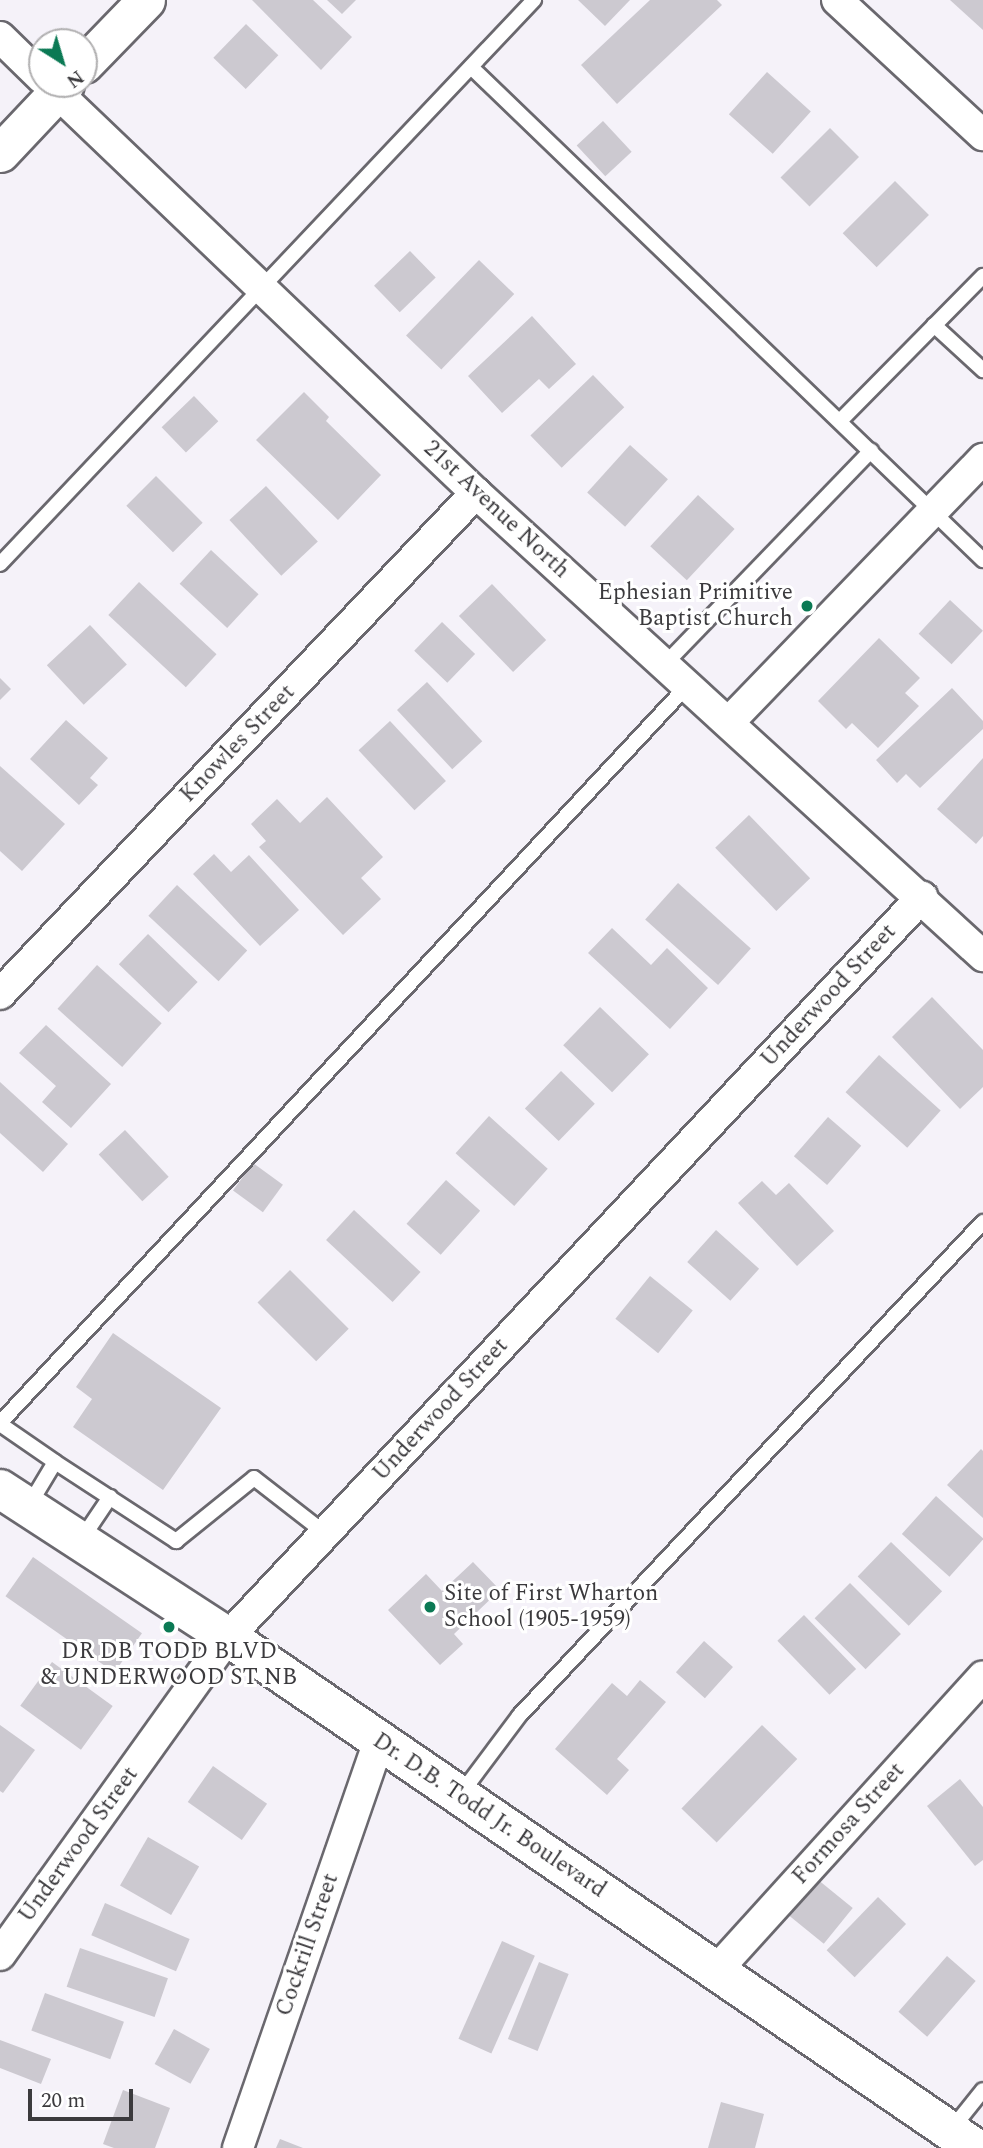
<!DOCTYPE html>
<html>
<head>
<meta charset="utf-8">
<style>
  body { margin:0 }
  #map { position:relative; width:983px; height:2148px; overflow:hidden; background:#f5f2f9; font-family:Spectral,serif }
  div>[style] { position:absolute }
  .building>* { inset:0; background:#ccc9d0; transform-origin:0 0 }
  .roads { filter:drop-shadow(2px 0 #6a686e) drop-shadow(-2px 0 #6a686e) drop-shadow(0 2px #6a686e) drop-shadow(0 -2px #6a686e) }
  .service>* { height:14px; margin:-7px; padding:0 7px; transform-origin:7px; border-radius:7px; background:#fff }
  .minor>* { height:30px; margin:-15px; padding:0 15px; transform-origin:15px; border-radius:15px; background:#fff }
  .tertiary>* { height:37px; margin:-18.5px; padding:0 18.5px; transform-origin:18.5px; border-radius:18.5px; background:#fff }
  .secondary>* { height:38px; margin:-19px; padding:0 19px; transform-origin:19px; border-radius:19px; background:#fff }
  .dots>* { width:19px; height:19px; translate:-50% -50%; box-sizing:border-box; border:4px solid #fff; border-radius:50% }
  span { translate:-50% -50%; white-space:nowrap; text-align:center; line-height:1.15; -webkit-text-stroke:6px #fff; paint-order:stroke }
  .street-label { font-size:23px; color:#3b3a3d }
  .poi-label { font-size:23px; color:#3b3a3d }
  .right { translate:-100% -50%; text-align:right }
  .left { translate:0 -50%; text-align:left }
  .north { position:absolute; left:28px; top:28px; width:70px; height:70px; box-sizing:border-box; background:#fff; border:2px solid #b1b0b1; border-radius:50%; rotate:143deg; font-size:19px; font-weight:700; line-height:28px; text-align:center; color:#3b3a3d }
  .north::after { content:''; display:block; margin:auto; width:24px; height:32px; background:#0b7954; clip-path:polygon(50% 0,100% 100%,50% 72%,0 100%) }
  .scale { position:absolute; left:28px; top:2089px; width:105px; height:32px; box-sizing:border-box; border:4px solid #3b3a3d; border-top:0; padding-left:9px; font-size:21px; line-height:24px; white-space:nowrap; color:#3b3a3d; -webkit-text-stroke:5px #fff; paint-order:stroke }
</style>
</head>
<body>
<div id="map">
  <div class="building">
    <i style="clip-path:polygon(252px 0,313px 0,352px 37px,321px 70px)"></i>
    <i style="clip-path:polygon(327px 0,356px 0,342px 14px)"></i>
    <i style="clip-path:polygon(578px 0,630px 0,605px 26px)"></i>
    <i style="clip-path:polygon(650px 0,717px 0,722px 5px,617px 104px,581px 65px)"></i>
    <i style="clip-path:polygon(950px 0,983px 0,983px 30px)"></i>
    <i style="left:246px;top:24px;width:45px;height:47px;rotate:44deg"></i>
    <i style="left:767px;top:72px;width:59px;height:57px;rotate:42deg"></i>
    <i style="left:603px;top:121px;width:42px;height:36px;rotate:47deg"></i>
    <i style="left:830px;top:128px;width:41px;height:70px;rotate:45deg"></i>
    <i style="left:895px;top:181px;width:48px;height:74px;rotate:45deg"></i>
    <i style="left:410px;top:251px;width:37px;height:50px;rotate:46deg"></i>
    <i style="left:479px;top:260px;width:49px;height:105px;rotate:44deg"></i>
    <i style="clip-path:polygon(532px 316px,576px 364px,549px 389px,539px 379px,502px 413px,468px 376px)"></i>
    <i style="left:593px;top:375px;width:45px;height:87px;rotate:46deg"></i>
    <i style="clip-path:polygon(304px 392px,329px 417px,326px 421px,381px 475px,338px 520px,256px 440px)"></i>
    <i style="left:194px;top:396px;width:35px;height:45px;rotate:46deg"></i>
    <i style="left:630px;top:445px;width:51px;height:64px;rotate:42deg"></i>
    <i style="left:156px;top:476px;width:66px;height:42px;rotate:45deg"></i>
    <i style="left:266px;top:486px;width:76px;height:50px;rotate:47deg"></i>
    <i style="left:698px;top:495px;width:50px;height:70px;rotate:43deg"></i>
    <i style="left:211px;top:550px;width:65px;height:46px;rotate:43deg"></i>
    <i style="left:139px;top:582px;width:106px;height:45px;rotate:43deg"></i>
    <i style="left:492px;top:584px;width:78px;height:46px;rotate:46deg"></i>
    <i style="left:950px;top:600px;width:45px;height:46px;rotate:43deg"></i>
    <i style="left:442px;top:622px;width:46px;height:40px;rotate:44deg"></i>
    <i style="left:90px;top:625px;width:54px;height:59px;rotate:47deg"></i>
    <i style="clip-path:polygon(879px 638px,920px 678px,905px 693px,919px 706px,878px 748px,852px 723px,846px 729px,818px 701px)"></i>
    <i style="clip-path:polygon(0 678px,11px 689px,0 700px)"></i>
    <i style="left:427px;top:682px;width:81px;height:41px;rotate:47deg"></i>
    <i style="clip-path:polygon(952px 688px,983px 721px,983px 729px,920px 788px,906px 774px,897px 783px,876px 760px)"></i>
    <i style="clip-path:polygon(66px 720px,108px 758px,90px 778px,98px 785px,79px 805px,30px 759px)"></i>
    <i style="left:390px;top:721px;width:82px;height:43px;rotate:47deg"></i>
    <i style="clip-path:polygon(983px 758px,983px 836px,976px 844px,937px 809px)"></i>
    <i style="clip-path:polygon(0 766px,65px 824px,22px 871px,0 851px)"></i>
    <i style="clip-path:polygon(327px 797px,383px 857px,361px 878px,381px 899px,343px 935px,259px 847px,266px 841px,251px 824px,277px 799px,300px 823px)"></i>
    <i style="left:749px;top:815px;width:88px;height:47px;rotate:46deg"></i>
    <i style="clip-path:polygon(214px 854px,231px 872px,249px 855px,299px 910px,260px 946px,193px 874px)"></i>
    <i style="left:678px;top:883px;width:98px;height:49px;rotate:42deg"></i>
    <i style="left:177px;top:885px;width:96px;height:42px;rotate:43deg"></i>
    <i style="clip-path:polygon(612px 928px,651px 965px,667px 948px,708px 988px,670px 1029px,588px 953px)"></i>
    <i style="left:148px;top:934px;width:69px;height:42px;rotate:44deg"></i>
    <i style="left:97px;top:965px;width:87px;height:59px;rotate:42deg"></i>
    <i style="clip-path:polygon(932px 997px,983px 1050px,983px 1087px,960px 1109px,892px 1037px)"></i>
    <i style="left:600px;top:1007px;width:68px;height:53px;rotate:44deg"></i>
    <i style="clip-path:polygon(46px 1025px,111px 1084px,71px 1128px,42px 1102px,56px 1086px,19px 1053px)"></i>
    <i style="left:879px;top:1055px;width:83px;height:50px;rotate:42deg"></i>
    <i style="left:561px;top:1071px;width:47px;height:52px;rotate:44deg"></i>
    <i style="clip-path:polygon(0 1082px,68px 1144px,43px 1172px,0 1133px)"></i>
    <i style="left:489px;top:1116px;width:79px;height:50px;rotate:42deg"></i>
    <i style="left:828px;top:1117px;width:44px;height:52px;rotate:41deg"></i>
    <i style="left:125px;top:1130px;width:64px;height:36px;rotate:47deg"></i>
    <i style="left:253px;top:1163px;width:37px;height:34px;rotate:36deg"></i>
    <i style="left:446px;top:1180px;width:46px;height:59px;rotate:42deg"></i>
    <i style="clip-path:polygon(762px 1181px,776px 1195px,789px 1183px,834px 1231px,797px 1266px,738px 1203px)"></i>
    <i style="left:354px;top:1210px;width:91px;height:41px;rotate:43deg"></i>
    <i style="left:716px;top:1230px;width:58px;height:43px;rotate:42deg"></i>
    <i style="left:290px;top:1270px;width:83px;height:46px;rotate:45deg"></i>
    <i style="left:650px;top:1276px;width:55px;height:55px;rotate:39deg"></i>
    <i style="clip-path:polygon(113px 1333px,221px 1408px,163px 1490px,73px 1427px,92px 1399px,76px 1387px)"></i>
    <i style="clip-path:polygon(981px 1449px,983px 1451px,983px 1518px,947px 1485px)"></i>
    <i style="left:936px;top:1496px;width:64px;height:51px;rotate:42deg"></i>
    <i style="left:891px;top:1542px;width:71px;height:48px;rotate:44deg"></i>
    <i style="left:33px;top:1557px;width:133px;height:48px;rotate:35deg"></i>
    <i style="clip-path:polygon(473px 1562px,500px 1590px,454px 1634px,463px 1644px,440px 1665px,388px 1610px,426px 1574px,442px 1591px)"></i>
    <i style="left:850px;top:1583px;width:72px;height:50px;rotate:45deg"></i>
    <i style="left:804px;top:1615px;width:75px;height:37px;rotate:46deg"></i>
    <i style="left:704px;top:1641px;width:39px;height:42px;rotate:42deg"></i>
    <i style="left:52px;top:1662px;width:75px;height:54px;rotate:36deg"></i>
    <i style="clip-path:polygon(640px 1680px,666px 1702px,617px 1759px,629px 1770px,607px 1795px,555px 1749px,612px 1683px,627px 1696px)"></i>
    <i style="clip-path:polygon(0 1725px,35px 1750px,3px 1793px,0 1791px)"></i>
    <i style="left:762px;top:1725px;width:49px;height:116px;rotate:44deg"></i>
    <i style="left:213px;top:1766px;width:66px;height:44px;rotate:35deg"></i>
    <i style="clip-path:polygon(960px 1779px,983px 1807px,983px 1860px,975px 1866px,927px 1806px)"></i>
    <i style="left:148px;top:1837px;width:59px;height:56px;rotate:30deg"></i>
    <i style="left:817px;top:1879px;width:46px;height:46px;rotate:39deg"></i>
    <i style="left:878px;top:1897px;width:39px;height:74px;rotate:44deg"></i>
    <i style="left:105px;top:1903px;width:92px;height:35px;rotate:23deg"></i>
    <i style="left:502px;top:1941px;width:36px;height:107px;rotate:24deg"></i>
    <i style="left:80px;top:1948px;width:93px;height:41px;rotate:19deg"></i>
    <i style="left:947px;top:1956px;width:38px;height:74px;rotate:41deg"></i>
    <i style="left:539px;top:1962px;width:32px;height:83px;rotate:22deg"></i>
    <i style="left:45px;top:1993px;width:84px;height:40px;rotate:20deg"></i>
    <i style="left:174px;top:2029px;width:41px;height:40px;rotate:29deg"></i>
    <i style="clip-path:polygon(0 2040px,51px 2059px,41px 2084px,0 2068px)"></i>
    <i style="clip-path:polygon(123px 2090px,170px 2108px,155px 2148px,114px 2148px,103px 2144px)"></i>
    <i style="clip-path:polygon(721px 2102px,764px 2114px,755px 2148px,708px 2148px)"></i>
    <i style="clip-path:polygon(280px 2139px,303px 2148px,276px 2148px)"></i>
  </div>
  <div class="roads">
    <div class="service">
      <i style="left:471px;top:67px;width:711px;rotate:43.92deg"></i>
      <i style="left:934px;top:325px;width:67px;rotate:42.6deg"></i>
      <i style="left:840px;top:421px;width:204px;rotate:-45.4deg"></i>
      <i style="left:0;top:564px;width:777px;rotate:-46.57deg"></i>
      <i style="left:664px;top:665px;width:298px;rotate:-46deg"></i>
      <i style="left:0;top:1423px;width:1008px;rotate:-47.01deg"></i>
      <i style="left:0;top:1424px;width:67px;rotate:34.6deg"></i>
      <i style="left:28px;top:1507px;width:52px;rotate:-59deg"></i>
      <i style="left:55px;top:1462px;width:145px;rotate:33.1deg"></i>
      <i style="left:176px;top:1541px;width:100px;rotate:-38.9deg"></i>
      <i style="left:254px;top:1478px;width:90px;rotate:37.8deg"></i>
      <i style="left:81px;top:1540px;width:52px;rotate:-56deg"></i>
      <i style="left:460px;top:1795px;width:99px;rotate:-53.2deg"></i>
      <i style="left:519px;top:1716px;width:678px;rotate:-46.79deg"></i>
      <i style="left:951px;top:2130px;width:51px;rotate:-51.3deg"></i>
    </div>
    <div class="minor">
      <i style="left:837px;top:0;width:199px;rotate:42.8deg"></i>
      <i style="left:0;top:37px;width:59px;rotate:44.3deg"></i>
      <i style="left:48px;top:84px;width:592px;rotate:43.7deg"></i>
      <i style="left:476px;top:493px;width:687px;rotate:42.4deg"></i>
      <i style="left:729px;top:722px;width:366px;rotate:-46deg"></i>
      <i style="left:0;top:994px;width:691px;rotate:-46.47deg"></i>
      <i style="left:0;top:1955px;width:391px;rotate:-54.4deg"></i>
      <i style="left:228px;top:1637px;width:1015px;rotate:-46.84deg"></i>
      <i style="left:715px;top:1972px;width:399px;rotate:-47.8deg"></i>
      <i style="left:238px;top:2148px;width:431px;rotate:-70.9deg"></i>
    </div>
    <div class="tertiary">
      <i style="left:84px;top:64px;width:89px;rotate:-45.9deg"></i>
      <i style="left:0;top:153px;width:95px;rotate:-46.7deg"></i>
    </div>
    <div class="secondary">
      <i style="left:0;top:1489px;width:272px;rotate:33deg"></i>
      <i style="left:228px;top:1637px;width:905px;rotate:34.37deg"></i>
    </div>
  </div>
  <div class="dots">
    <i style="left:807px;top:606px;background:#0b7954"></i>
    <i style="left:430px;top:1607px;background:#0b7954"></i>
    <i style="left:169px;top:1627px;background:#0b7954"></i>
  </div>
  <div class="street-label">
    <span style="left:496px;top:510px;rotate:43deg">21st Avenue North</span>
    <span style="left:238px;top:744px;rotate:-46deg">Knowles Street</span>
    <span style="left:829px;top:996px;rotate:-47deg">Underwood Street</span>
    <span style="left:441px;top:1410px;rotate:-47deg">Underwood Street</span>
    <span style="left:489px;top:1816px;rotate:34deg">Dr. D.B. Todd Jr. Boulevard</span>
    <span style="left:849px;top:1824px;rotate:-48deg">Formosa Street</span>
    <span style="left:79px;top:1845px;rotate:-54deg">Underwood Street</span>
    <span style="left:308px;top:1945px;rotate:-71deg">Cockrill Street</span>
  </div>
  <div class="poi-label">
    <span class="right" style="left:793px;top:606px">Ephesian Primitive<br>Baptist Church</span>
    <span class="left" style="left:444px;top:1607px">Site of First Wharton<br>School (1905-1959)</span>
    <span style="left:169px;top:1665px">DR DB TODD BLVD<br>&amp; UNDERWOOD ST NB</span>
  </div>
  <div class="north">N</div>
  <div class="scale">20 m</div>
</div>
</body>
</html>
